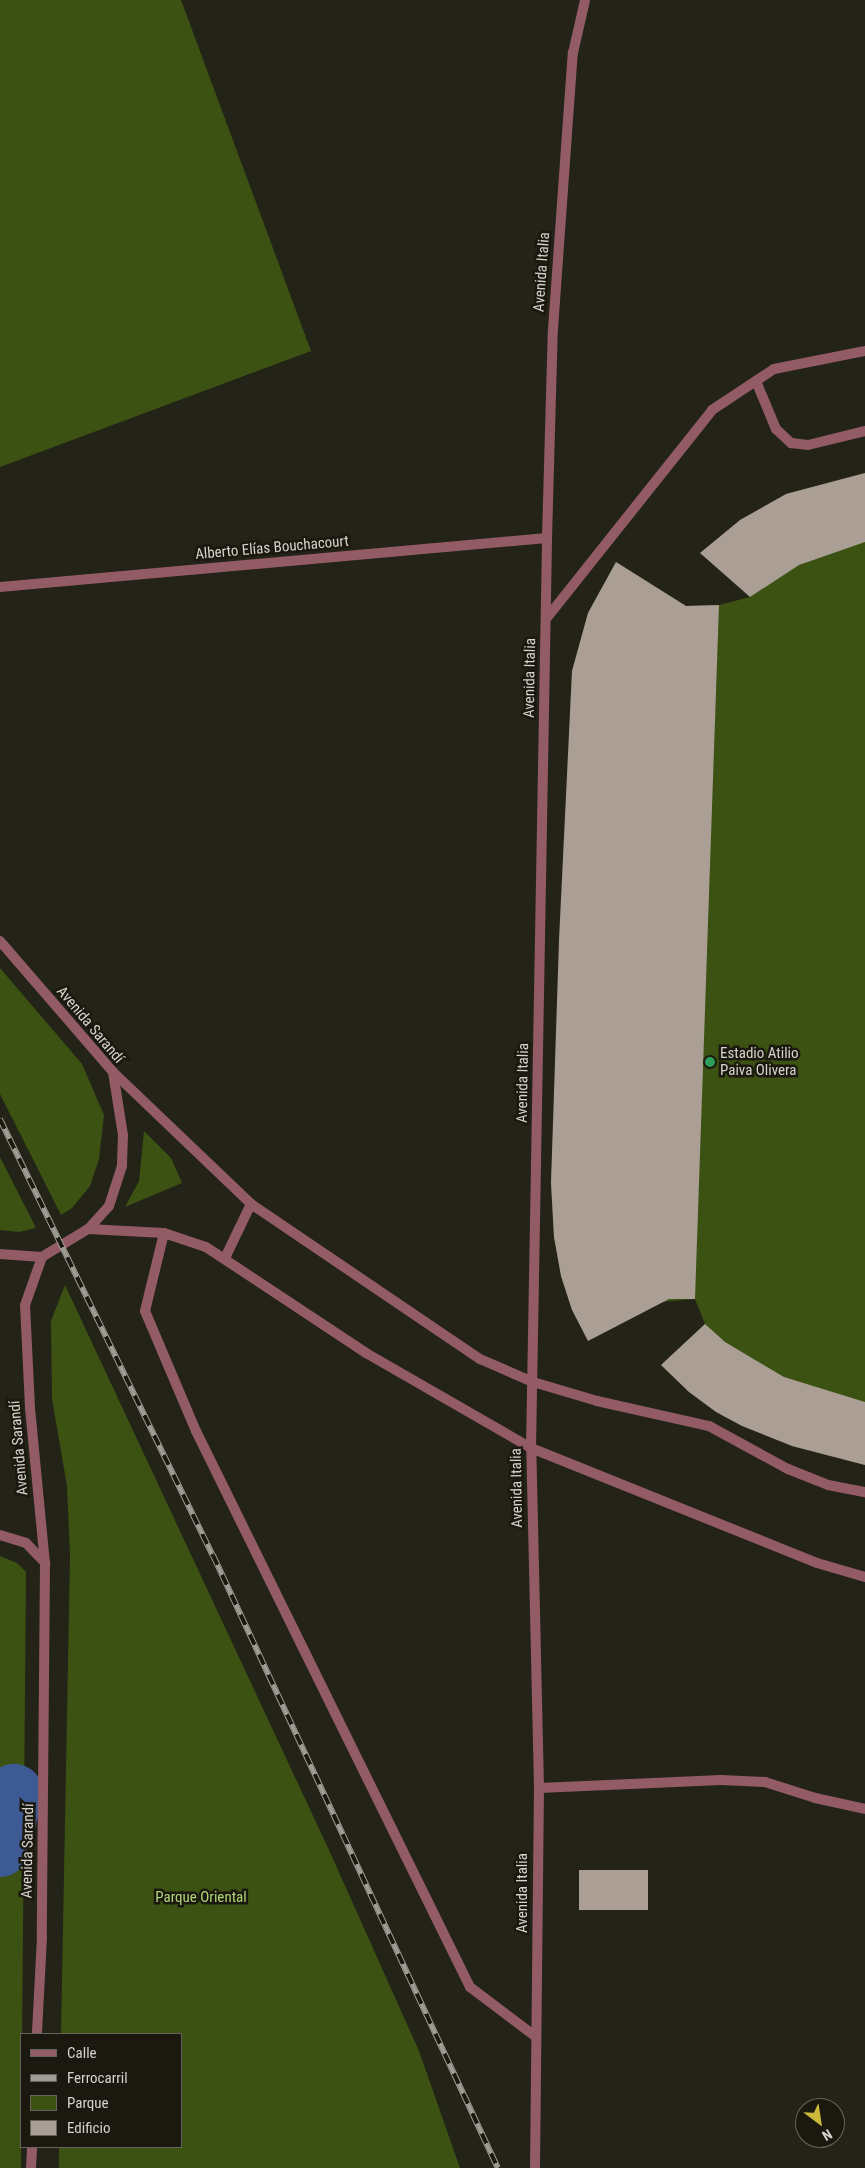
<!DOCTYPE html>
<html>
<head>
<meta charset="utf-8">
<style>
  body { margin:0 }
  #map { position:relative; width:865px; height:2168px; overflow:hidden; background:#242318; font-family:"Roboto Condensed",sans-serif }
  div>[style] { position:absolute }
  .green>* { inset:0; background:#3b5212 }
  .river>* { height:58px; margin:-29px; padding:0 29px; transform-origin:29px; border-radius:29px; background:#3d5a95 }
  .building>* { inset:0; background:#aa9e95; transform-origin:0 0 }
  .service>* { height:10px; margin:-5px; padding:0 5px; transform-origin:5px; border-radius:5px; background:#925b65 }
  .minor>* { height:10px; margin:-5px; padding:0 5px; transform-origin:5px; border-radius:5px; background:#925b65 }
  .tertiary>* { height:10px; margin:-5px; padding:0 5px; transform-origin:5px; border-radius:5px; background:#925b65 }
  .rail>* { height:5.5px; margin-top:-2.75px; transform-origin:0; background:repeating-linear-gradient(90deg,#1b190f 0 11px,#9e9d95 0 22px); box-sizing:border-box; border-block:1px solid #9e9d95 }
  .dots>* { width:14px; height:14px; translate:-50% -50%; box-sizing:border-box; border:2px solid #1b190f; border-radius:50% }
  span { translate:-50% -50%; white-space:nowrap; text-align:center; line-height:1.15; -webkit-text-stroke:5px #1b190f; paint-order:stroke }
  .street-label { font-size:15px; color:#d4d3cc }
  .poi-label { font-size:15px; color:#d4d3cc }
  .left { translate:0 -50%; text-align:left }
  .park-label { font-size:15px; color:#b0d777 }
  .legend { position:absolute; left:20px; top:2033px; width:162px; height:115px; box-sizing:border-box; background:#1b190f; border:1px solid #65635b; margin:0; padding:6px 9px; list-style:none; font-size:15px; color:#d4d3cc }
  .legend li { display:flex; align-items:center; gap:10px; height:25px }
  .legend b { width:25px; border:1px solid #65635b }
  .north { position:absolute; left:795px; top:2098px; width:50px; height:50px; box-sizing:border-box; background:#1b190f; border:1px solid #65635b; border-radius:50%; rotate:149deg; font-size:14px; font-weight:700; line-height:20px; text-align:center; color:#d4d3cc }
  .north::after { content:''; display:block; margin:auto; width:18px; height:22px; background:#cbba39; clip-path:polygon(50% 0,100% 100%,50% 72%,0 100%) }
</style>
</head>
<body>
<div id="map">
  <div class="green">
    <i style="clip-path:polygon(0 0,181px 0,311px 351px,0 467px)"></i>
    <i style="clip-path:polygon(865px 473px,865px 1465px,792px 1446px,689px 1392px,661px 1365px,705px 1324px,695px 1299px,572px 1310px,561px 1276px,554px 1237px,551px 1183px,572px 671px,588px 613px,616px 562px,686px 606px,719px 605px,750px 597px,786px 494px)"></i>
    <i style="clip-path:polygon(0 968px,82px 1064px,104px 1115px,99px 1159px,90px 1186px,72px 1208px,61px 1215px,0 1094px)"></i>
    <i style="clip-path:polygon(144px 1131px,171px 1158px,182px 1183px,125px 1207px,139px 1181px)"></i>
    <i style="clip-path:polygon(0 1157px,36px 1228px,19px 1232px,0 1230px)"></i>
    <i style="clip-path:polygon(65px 1285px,329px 1850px,419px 2051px,460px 2168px,59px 2168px,59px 2147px,181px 2147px,181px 2034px,61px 2034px,70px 1555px,67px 1486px,52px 1399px,51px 1321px)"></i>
    <i style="clip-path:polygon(0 1556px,17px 1563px,26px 1572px,21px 2168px,0 2168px)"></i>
  </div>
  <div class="river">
    <i style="left:0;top:1848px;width:57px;rotate:-75.7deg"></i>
  </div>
  <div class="building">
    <i style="clip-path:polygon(865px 473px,865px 542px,799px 565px,750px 597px,700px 553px,740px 520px,786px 494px)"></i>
    <i style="clip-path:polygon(616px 562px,686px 606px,719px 605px,695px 1299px,669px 1299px,588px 1341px,572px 1310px,561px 1276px,554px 1237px,551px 1183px,559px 940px,572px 671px,588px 613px)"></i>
    <i style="clip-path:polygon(705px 1324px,725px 1342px,784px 1377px,865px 1402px,865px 1465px,792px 1446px,742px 1426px,716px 1412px,689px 1392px,661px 1365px)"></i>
    <i style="left:579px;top:1870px;width:69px;height:40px"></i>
  </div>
  <div class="service">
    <i style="left:756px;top:381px;width:52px;rotate:67.4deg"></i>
    <i style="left:776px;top:429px;width:21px;rotate:43deg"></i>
    <i style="left:791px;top:443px;width:17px;rotate:7deg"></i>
    <i style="left:808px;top:445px;width:59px;rotate:-13.8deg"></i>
    <i style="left:164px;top:1233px;width:80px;rotate:103.7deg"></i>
    <i style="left:145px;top:1311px;width:130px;rotate:67deg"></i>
    <i style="left:196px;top:1431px;width:620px;rotate:63.77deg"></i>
    <i style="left:470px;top:1987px;width:83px;rotate:37.1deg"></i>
  </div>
  <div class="minor">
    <i style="left:0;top:587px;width:549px;rotate:-5.12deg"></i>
    <i style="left:546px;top:619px;width:267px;rotate:-51.5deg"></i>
    <i style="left:712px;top:410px;width:74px;rotate:-33.5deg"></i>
    <i style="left:774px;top:369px;width:93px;rotate:-11.2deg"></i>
    <i style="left:113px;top:1072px;width:191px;rotate:43.7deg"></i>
    <i style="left:251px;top:1204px;width:277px;rotate:34.1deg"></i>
    <i style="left:480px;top:1359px;width:58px;rotate:23.5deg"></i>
    <i style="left:533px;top:1382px;width:67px;rotate:16.5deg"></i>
    <i style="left:597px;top:1401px;width:115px;rotate:12.6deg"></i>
    <i style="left:709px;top:1426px;width:90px;rotate:28.6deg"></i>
    <i style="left:788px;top:1469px;width:43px;rotate:21.8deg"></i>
    <i style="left:828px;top:1485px;width:38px;rotate:11deg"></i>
    <i style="left:88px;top:1229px;width:76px;rotate:3deg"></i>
    <i style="left:164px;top:1233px;width:44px;rotate:18.4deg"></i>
    <i style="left:206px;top:1247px;width:192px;rotate:33.5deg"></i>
    <i style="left:366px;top:1353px;width:190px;rotate:29.9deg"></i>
    <i style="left:531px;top:1448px;width:308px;rotate:21.9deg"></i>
    <i style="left:817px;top:1563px;width:50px;rotate:16.3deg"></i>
    <i style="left:0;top:1254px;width:42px;rotate:4.1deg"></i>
    <i style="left:225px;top:1258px;width:60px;rotate:-64.3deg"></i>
    <i style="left:539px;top:1788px;width:182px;rotate:-2.5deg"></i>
    <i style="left:721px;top:1780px;width:44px;rotate:2.6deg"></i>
    <i style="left:765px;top:1782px;width:52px;rotate:17.7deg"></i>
    <i style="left:815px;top:1798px;width:51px;rotate:12.4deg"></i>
  </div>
  <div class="tertiary">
    <i style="left:0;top:941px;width:173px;rotate:49.2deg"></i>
    <i style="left:113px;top:1072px;width:64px;rotate:81deg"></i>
    <i style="left:123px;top:1135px;width:31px;rotate:92deg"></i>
    <i style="left:122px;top:1166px;width:42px;rotate:108deg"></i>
    <i style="left:109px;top:1206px;width:31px;rotate:132deg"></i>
    <i style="left:88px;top:1229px;width:54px;rotate:148.7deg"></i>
    <i style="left:42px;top:1257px;width:51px;rotate:109.5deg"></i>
    <i style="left:25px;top:1305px;width:103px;rotate:87.2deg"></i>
    <i style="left:30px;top:1408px;width:156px;rotate:84.5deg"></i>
    <i style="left:45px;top:1563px;width:374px;rotate:90.5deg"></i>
    <i style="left:42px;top:1937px;width:97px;rotate:93deg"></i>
    <i style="left:0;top:1535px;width:27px;rotate:17deg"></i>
    <i style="left:26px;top:1543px;width:28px;rotate:46deg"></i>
    <i style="left:31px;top:2168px;width:21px;rotate:-87deg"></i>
    <i style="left:535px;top:2168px;width:380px;rotate:-89.4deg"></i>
    <i style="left:539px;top:1788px;width:340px;rotate:-91.3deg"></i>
    <i style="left:531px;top:1448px;width:910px;rotate:-88.99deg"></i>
    <i style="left:547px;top:538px;width:209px;rotate:-88.4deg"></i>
    <i style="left:553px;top:329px;width:277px;rotate:-85.9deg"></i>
    <i style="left:573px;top:53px;width:54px;rotate:-77.2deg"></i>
  </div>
  <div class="rail">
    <i style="left:0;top:1119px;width:485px;rotate:64deg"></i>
    <i style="left:213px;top:1555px;width:676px;rotate:65.07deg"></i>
  </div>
  <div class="dots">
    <i style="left:710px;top:1062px;background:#2e9e5b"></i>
  </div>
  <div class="street-label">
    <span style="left:542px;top:272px;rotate:-86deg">Avenida Italia</span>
    <span style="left:272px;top:548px;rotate:-5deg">Alberto Elías Bouchacourt</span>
    <span style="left:530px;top:678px;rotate:-89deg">Avenida Italia</span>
    <span style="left:90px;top:1025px;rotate:50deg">Avenida Sarandí</span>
    <span style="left:523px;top:1083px;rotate:-89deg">Avenida Italia</span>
    <span style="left:19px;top:1448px;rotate:-95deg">Avenida Sarandí</span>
    <span style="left:517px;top:1488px;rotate:-91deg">Avenida Italia</span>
    <span style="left:28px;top:1851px;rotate:-89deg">Avenida Sarandí</span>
    <span style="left:523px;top:1893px;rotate:-90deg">Avenida Italia</span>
  </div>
  <div class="poi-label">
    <span class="left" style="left:720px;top:1062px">Estadio Atilio<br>Paiva Olivera</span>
  </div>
  <div class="park-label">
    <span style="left:201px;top:1898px">Parque Oriental</span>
  </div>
  <ul class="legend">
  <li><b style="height:6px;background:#925b65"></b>Calle</li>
  <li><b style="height:6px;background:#9e9d95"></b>Ferrocarril</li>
  <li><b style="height:14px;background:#3b5212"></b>Parque</li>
  <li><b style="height:14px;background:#aa9e95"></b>Edificio</li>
  </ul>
  <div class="north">N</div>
</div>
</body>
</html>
